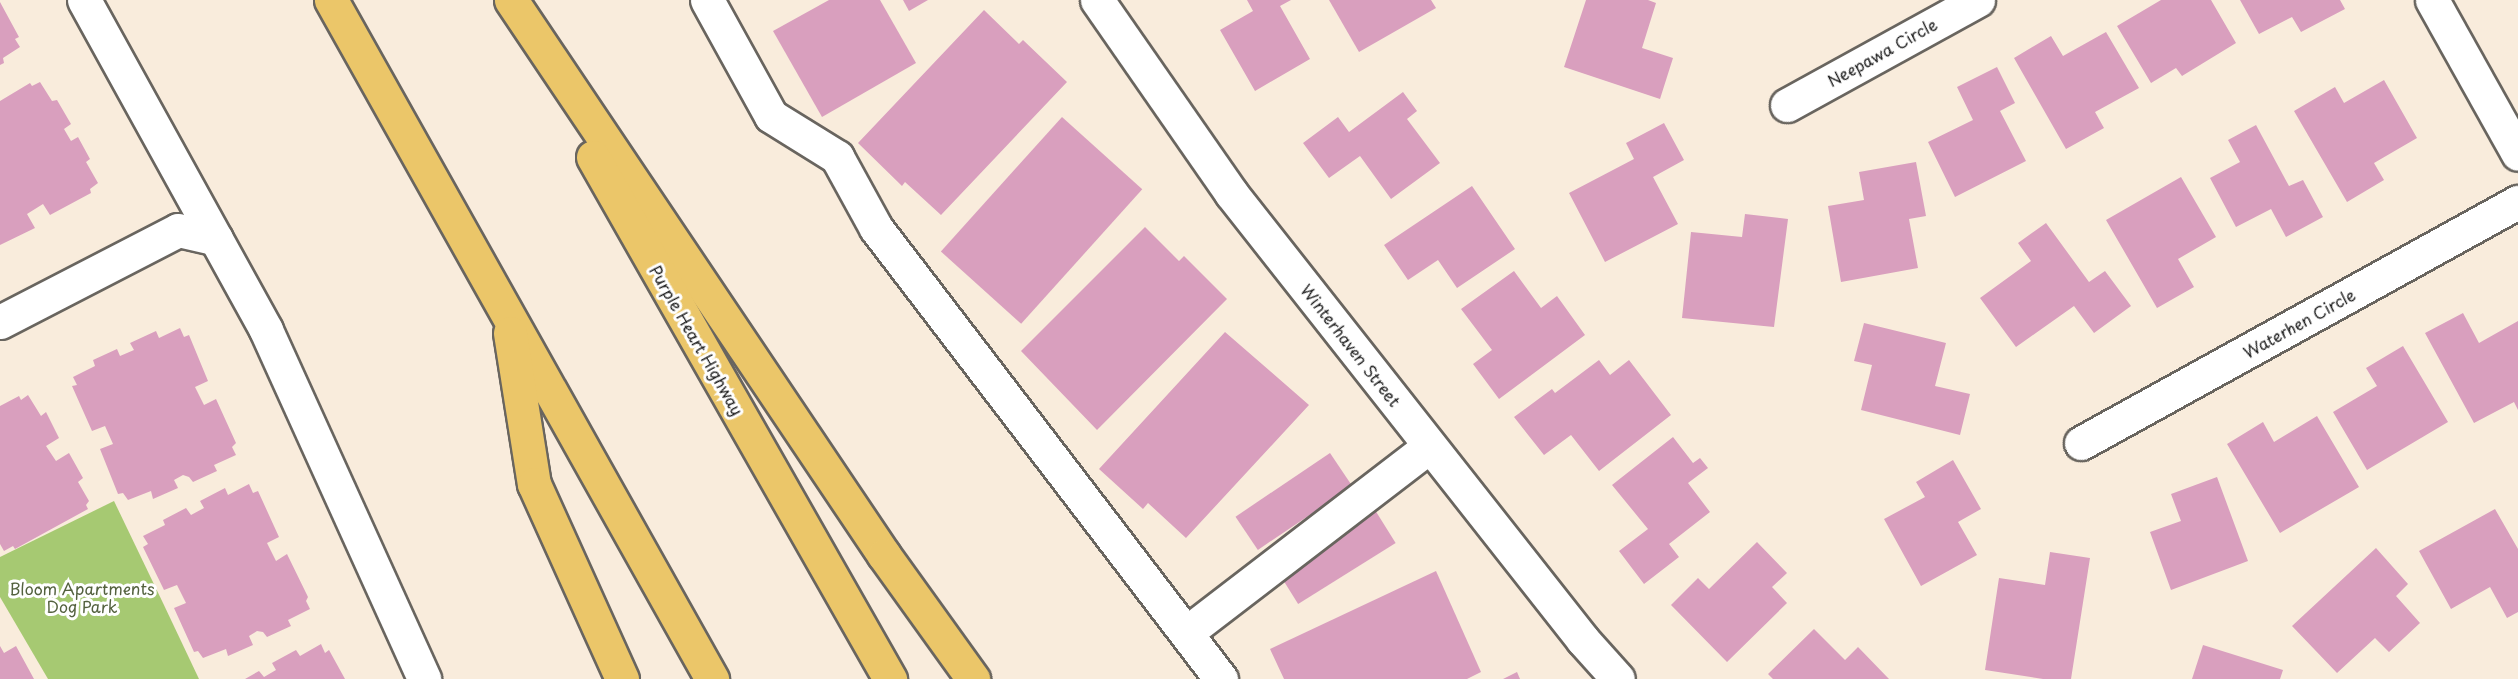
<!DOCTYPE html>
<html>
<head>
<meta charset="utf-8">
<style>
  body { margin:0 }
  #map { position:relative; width:2518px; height:679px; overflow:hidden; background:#f9ecdc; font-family:"Playpen Sans",sans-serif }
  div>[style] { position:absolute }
  .green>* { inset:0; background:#a6c972 }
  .building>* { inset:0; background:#d99fbe; transform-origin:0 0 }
  .roads { filter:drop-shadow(2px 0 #69655f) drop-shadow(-2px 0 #69655f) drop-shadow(0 2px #69655f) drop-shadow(0 -2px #69655f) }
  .minor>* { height:33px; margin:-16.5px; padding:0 16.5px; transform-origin:16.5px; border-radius:16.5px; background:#fff }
  .highway>* { height:33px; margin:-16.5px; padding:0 16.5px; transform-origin:16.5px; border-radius:16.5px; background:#ebc669 }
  span { translate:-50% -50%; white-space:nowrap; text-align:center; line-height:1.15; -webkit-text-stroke:6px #fff; paint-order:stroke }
  .street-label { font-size:16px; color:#1c1c1c }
  .park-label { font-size:16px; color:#53613e }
</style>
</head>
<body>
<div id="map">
  <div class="green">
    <i style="clip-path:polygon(114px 501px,163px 603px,199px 679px,48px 679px,0 597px,0 557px)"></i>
  </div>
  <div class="building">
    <i style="clip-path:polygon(829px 0,880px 0,916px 63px,822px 117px,773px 31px)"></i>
    <i style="clip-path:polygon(903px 0,928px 0,909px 11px)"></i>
    <i style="clip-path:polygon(1247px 0,1291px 0,1280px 6px,1310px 59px,1255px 91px,1220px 30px,1253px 11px)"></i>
    <i style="clip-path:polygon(1329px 0,1431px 0,1436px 8px,1359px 52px)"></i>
    <i style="clip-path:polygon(1586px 0,1648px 0,1656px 3px,1642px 48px,1673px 58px,1660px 99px,1564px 67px)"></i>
    <i style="clip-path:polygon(2161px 0,2211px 0,2236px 43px,2182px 76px,2176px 68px,2151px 83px,2117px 26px)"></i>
    <i style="clip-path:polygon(2240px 0,2340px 0,2345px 9px,2301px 32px,2292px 17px,2259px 34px)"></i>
    <i style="clip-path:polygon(0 2px,19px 37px,15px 39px,20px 47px,3px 58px,4px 63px,0 65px)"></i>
    <i style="clip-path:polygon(984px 10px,1019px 44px,1023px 40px,1067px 82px,941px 215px,905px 182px,902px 186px,858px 143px)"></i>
    <i style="clip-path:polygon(2106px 32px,2139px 88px,2095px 112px,2104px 128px,2066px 149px,2014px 58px,2051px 36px,2063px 56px)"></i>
    <i style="clip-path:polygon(1997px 67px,2015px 103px,2000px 111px,2026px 161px,1955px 197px,1928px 142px,1973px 120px,1957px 87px)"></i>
    <i style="clip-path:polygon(2384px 80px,2417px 138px,2374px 163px,2384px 180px,2347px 202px,2294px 111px,2335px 87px,2344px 103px)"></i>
    <i style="clip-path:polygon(40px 82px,52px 101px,57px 100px,71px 124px,64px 129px,71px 141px,78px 137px,90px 159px,86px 162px,98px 183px,90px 189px,91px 193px,50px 215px,43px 204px,27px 214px,35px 228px,0 245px,0 101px,30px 83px,32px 86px)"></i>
    <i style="clip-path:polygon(1403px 92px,1417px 111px,1407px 119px,1440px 163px,1391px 199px,1360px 156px,1329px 178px,1303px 143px,1338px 117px,1349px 132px)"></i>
    <i style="left:1062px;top:117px;width:108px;height:181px;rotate:42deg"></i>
    <i style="clip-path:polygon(1664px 123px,1684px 160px,1653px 177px,1678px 224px,1605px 262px,1569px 193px,1634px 159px,1626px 143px)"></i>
    <i style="clip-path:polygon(2256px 125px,2289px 186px,2303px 180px,2323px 217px,2286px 237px,2271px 209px,2236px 227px,2210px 178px,2240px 162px,2228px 140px)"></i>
    <i style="clip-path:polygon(1916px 162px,1926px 216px,1909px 219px,1918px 268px,1841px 282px,1828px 206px,1864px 200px,1859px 172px)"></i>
    <i style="clip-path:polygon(2181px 177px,2216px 237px,2178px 259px,2194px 287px,2157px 308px,2106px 220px)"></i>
    <i style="clip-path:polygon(1472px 186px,1515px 249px,1457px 288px,1438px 260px,1408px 280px,1384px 245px)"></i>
    <i style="clip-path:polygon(1745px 214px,1788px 219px,1774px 327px,1682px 318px,1691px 232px,1742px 237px)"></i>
    <i style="clip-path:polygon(2046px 223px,2089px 282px,2105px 271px,2131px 306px,2094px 333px,2074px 306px,2016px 347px,1980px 298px,2031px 261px,2018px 243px)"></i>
    <i style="clip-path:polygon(1145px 227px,1179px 261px,1184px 256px,1227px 299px,1097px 430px,1021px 351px)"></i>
    <i style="clip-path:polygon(1514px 271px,1541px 308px,1557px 296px,1585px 335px,1499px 399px,1473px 364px,1492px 350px,1461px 309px)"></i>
    <i style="clip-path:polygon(2463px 313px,2479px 343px,2518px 321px,2518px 410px,2514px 402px,2474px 423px,2425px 333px)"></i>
    <i style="clip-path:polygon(1864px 323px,1946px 343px,1935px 386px,1970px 394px,1960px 435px,1861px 410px,1872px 365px,1854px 361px)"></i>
    <i style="clip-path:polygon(180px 328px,184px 337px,189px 335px,208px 381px,195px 387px,204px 405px,216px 399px,236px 443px,232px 447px,236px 455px,214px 465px,217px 471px,193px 482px,189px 477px,183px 475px,174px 480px,178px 488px,153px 499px,151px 491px,128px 500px,123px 493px,118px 494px,100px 449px,113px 444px,105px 426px,92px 431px,72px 386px,77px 385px,73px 377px,95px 366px,93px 360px,117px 349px,120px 356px,134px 350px,130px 343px,156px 331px,159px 338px)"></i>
    <i style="clip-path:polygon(1225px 332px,1309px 405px,1186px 538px,1148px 503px,1143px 509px,1099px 469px)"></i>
    <i style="clip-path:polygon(2403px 346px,2448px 422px,2367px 470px,2333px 412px,2377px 386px,2366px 368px)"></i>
    <i style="clip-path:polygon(1599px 360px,1610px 375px,1629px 360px,1671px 415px,1599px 471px,1571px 435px,1544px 455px,1514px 417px,1552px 389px,1555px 393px)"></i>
    <i style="clip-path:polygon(28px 395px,41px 416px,46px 412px,59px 438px,46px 446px,56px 461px,69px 453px,83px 478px,78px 482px,89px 501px,86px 505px,88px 509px,15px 549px,13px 546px,4px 551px,0 544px,0 406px,19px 396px,21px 400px)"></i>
    <i style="clip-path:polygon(2317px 416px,2359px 487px,2280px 533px,2227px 444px,2263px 422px,2274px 442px)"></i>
    <i style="clip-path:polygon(1673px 437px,1693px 463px,1700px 458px,1708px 468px,1688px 483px,1710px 512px,1669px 544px,1679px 557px,1644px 584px,1619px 551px,1648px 529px,1612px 485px)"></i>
    <i style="left:1330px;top:453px;width:40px;height:114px;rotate:56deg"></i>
    <i style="clip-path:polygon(1953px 460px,1981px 509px,1958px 522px,1977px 555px,1921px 586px,1884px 519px,1925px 497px,1916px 482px)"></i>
    <i style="clip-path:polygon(2217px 477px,2248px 561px,2171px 590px,2150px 532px,2181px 521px,2171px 494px)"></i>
    <i style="clip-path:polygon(249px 484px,253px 493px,258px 491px,279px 537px,267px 543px,276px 561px,287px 554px,308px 597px,306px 601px,310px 609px,288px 620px,291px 626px,267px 637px,263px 632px,257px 631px,249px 636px,253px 645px,228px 656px,226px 649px,203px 658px,198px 651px,194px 652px,174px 608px,186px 603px,177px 585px,164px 590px,143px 547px,148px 544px,143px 536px,165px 525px,163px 520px,186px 508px,191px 515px,204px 508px,200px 501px,225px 488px,228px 495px)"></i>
    <i style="clip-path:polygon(2495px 509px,2518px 549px,2518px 612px,2507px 618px,2490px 587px,2451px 609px,2419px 551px)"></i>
    <i style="left:1375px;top:510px;width:39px;height:115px;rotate:58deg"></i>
    <i style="clip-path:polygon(1757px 542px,1787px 573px,1772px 587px,1787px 603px,1727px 662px,1671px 605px,1698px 578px,1709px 589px)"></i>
    <i style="clip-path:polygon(2376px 548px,2408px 584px,2396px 596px,2420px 623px,2389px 652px,2375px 638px,2337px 673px,2292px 626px)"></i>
    <i style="clip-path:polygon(2050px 552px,2090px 558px,2071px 679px,2043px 679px,1985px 670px,1999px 578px,2045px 585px)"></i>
    <i style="clip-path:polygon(1436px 571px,1481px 672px,1467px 679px,1284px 679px,1270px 649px)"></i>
    <i style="clip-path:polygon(1814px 629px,1845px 660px,1858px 647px,1889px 679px,1773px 679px,1768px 674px)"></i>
    <i style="clip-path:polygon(321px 644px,325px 653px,329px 650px,345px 679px,245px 679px,259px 671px,264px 677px,276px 670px,272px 663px,296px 650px,300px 656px)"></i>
    <i style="clip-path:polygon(2203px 645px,2283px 670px,2280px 679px,2192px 679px)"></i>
    <i style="clip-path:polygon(0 646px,4px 653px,16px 646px,34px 679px,0 679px)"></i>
    <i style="clip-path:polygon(1517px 672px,1520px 679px,1503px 679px)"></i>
  </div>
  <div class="roads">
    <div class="minor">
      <i style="left:84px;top:0;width:377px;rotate:61.1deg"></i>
      <i style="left:266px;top:330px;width:383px;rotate:65.6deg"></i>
      <i style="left:707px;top:0;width:132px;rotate:61.1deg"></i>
      <i style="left:771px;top:116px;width:78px;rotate:31.8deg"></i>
      <i style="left:837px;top:157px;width:81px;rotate:61.2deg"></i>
      <i style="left:876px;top:228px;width:568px;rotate:52.59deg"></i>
      <i style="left:1097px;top:0;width:235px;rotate:55.2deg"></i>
      <i style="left:1231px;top:193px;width:569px;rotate:51.78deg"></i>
      <i style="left:1583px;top:640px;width:52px;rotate:48.1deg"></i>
      <i style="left:2432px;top:0;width:176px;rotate:60.8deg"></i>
      <i style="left:1787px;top:105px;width:218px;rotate:-28.8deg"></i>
      <i style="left:0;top:322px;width:200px;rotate:-27.3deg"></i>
      <i style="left:178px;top:230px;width:39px;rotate:13deg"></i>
      <i style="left:2081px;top:443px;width:499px;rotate:-28.9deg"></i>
      <i style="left:1186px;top:633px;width:307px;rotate:-37.5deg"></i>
    </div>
    <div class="highway">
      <i style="left:331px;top:0;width:779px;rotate:60.7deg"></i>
      <i style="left:511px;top:0;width:669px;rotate:56.1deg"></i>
      <i style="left:884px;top:555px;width:153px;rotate:54.3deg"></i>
      <i style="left:593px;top:157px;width:601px;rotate:60.36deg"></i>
      <i style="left:510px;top:333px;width:153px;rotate:81deg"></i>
      <i style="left:534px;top:484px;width:214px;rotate:65.7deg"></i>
    </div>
  </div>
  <div class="street-label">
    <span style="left:1882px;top:52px;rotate:-29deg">Neepawa Circle</span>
    <span style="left:2299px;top:323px;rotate:-29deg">Waterhen Circle</span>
    <span style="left:697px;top:340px;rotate:60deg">Purple Heart Highway</span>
    <span style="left:1351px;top:345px;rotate:52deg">Winterhaven Street</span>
  </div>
  <div class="park-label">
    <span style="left:82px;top:597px">Bloom Apartments<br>Dog Park</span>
  </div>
</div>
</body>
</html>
